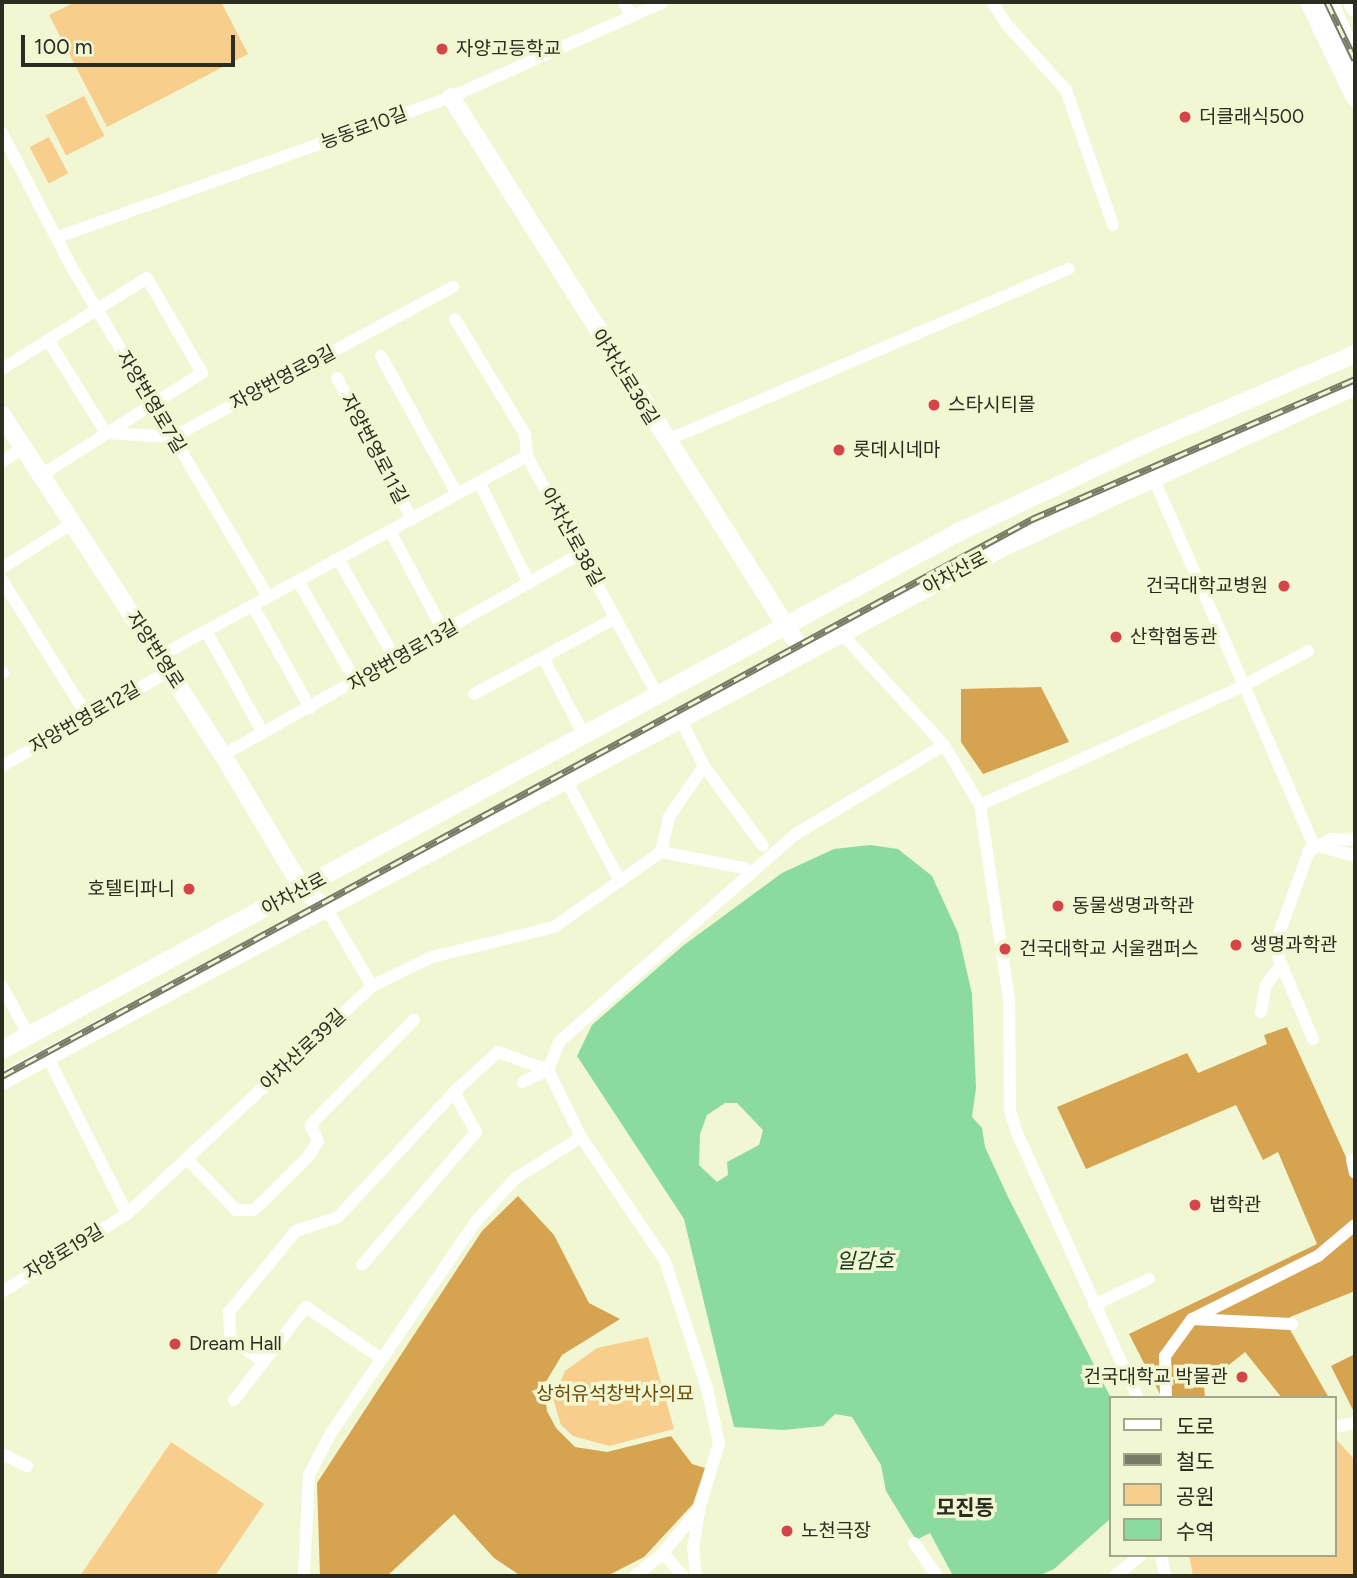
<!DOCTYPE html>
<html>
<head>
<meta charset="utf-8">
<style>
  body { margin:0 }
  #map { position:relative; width:1357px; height:1578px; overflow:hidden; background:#f1f6d3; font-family:Figtree,"Noto Sans KR",sans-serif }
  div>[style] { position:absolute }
  .green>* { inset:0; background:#f8ce8d; transform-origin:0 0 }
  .forest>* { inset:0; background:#d6a351 }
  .water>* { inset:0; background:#8bdb9e }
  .street>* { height:12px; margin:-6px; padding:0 6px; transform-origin:6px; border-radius:6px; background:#fff }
  .secondary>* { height:18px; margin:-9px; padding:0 9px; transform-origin:9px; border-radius:9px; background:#fff }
  .highway>* { height:23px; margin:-11.5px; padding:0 11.5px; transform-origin:11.5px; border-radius:11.5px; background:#fff }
  .rail>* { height:7px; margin-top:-3.5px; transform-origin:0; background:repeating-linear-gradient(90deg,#f1f6d3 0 13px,#777a65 0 26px); box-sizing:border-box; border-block:2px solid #777a65 }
  .dots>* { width:19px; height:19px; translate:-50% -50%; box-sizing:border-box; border:4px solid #f1f6d3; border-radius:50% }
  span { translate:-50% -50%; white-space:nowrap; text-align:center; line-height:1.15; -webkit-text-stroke:7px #f1f6d3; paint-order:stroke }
  .poi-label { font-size:19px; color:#2b2d20 }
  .left { translate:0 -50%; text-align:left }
  .right { translate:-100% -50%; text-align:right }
  .street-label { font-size:19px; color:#2b2d20 }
  .park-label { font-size:19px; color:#6c4b08 }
  .water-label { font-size:21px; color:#173820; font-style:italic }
  .neighbourhood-label { font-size:21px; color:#2b2d20; font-weight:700 }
  .frame { position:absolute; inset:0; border:4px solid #2b2d20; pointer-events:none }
  .legend { position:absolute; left:1109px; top:1396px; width:228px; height:161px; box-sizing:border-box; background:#f1f6d3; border:2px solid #a2a68b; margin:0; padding:9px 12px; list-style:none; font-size:21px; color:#2b2d20 }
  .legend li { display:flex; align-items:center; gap:14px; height:35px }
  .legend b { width:35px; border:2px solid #a2a68b }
  .scale { position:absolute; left:21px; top:35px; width:214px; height:32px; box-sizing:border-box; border:4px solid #2b2d20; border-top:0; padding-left:9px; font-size:21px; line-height:24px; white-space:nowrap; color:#2b2d20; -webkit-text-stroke:5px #f1f6d3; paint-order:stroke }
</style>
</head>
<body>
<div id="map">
  <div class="green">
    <i style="clip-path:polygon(75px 2px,221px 2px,248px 54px,107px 127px,49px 15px)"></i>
    <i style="left:84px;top:96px;width:45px;height:43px;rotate:63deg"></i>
    <i style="left:49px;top:137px;width:41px;height:22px;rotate:62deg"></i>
    <i style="clip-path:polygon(648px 1337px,674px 1429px,609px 1446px,573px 1436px,561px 1425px,553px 1399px,565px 1371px,597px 1348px)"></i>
    <i style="clip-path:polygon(1334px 1437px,1355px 1460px,1355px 1576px,1193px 1576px,1189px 1555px,1334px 1555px)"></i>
    <i style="clip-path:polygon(171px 1442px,264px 1504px,215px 1576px,80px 1576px)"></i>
  </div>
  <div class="forest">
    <i style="clip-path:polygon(1041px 687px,1069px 742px,983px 774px,961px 742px,961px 689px)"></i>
    <i style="clip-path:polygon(1287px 1027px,1355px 1177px,1355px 1291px,1290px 1317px,1289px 1328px,1329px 1398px,1282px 1398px,1245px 1352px,1204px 1385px,1205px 1398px,1162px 1398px,1129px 1334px,1317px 1244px,1278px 1152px,1263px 1160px,1236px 1105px,1086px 1169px,1057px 1107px,1187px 1053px,1198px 1073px,1267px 1044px,1264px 1035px)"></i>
    <i style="clip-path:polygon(518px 1196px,554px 1235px,589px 1303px,620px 1319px,562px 1355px,544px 1385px,547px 1411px,556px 1428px,575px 1447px,607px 1452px,671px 1436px,692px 1464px,705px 1468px,693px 1504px,644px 1557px,607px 1576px,521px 1576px,494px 1558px,454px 1514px,387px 1576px,320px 1576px,317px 1483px,482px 1231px)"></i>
    <i style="clip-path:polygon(1355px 1354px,1355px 1414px,1331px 1366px)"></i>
  </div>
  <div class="water">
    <i style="clip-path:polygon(evenodd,870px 845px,898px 849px,932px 876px,958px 933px,972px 994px,976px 1088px,972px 1117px,982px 1128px,985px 1147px,1008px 1197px,1111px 1398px,1110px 1519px,1054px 1569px,1038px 1576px,953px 1576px,930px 1533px,916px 1540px,886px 1491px,881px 1465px,852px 1417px,835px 1414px,823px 1426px,783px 1430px,734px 1427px,684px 1219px,577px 1056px,592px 1025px,684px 945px,782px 873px,834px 849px,870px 845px,725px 1103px,737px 1103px,763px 1130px,759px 1145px,727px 1162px,728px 1175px,717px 1182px,699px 1165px,700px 1134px,707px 1115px,725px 1103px)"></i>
  </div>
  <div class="street">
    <i style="left:624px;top:2px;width:16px;rotate:63deg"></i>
    <i style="left:992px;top:2px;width:27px;rotate:57deg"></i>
    <i style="left:1007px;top:25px;width:88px;rotate:47.8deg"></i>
    <i style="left:1066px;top:90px;width:143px;rotate:70.8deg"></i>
    <i style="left:2px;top:133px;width:150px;rotate:62.6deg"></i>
    <i style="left:71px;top:266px;width:385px;rotate:59.2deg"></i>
    <i style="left:58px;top:237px;width:417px;rotate:-19.6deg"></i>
    <i style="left:451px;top:97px;width:232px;rotate:-24.1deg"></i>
    <i style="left:455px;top:319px;width:135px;rotate:58.7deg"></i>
    <i style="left:525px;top:434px;width:22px;rotate:85deg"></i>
    <i style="left:527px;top:456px;width:271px;rotate:61.4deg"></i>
    <i style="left:48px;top:340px;width:110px;rotate:58.1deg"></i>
    <i style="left:106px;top:433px;width:67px;rotate:3.4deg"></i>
    <i style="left:173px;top:437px;width:318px;rotate:-28.2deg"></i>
    <i style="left:381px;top:356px;width:158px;rotate:61.2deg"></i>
    <i style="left:2px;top:369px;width:171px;rotate:-32.1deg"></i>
    <i style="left:147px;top:278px;width:110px;rotate:59.9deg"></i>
    <i style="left:202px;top:373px;width:191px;rotate:147.6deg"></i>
    <i style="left:337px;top:378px;width:160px;rotate:62deg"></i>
    <i style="left:665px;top:441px;width:439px;rotate:-23.1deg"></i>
    <i style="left:2px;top:462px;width:25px;rotate:-34deg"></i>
    <i style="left:1153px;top:477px;width:403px;rotate:66.4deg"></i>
    <i style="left:479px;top:482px;width:113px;rotate:63.7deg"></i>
    <i style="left:390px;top:531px;width:115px;rotate:61.9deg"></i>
    <i style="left:338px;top:559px;width:116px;rotate:60.1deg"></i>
    <i style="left:2px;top:568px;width:84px;rotate:-32.4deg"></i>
    <i style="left:2px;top:580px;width:162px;rotate:57.9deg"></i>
    <i style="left:298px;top:581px;width:116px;rotate:60.1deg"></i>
    <i style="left:253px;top:606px;width:117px;rotate:60.8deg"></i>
    <i style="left:206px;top:631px;width:117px;rotate:60.8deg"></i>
    <i style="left:841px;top:633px;width:152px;rotate:47.4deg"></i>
    <i style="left:160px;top:656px;width:418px;rotate:-28.6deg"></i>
    <i style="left:543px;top:657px;width:88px;rotate:62.3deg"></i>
    <i style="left:2px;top:673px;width:1px"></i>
    <i style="left:474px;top:694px;width:161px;rotate:-28.2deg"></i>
    <i style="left:223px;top:755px;width:411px;rotate:-29.4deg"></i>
    <i style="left:2px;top:766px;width:192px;rotate:-29.6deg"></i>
    <i style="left:704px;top:766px;width:99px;rotate:53.6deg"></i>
    <i style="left:566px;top:780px;width:115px;rotate:61.9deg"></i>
    <i style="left:980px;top:805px;width:289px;rotate:-24.3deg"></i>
    <i style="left:1243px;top:686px;width:74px;rotate:-28.3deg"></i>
    <i style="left:1318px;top:846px;width:38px;rotate:15deg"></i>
    <i style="left:661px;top:852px;width:85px;rotate:10.9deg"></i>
    <i style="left:326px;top:908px;width:91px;rotate:59.5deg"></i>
    <i style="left:2px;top:986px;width:57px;rotate:61.6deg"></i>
    <i style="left:1261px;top:1012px;width:27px;rotate:-80deg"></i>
    <i style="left:1266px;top:985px;width:26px;rotate:-53deg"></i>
    <i style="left:1313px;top:1039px;width:87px;rotate:-113deg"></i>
    <i style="left:1279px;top:959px;width:20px;rotate:-96deg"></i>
    <i style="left:1277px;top:939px;width:94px;rotate:-70deg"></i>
    <i style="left:1309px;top:851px;width:25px;rotate:-29deg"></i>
    <i style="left:1331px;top:839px;width:24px;rotate:2deg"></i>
    <i style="left:47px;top:1056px;width:177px;rotate:63.1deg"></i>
    <i style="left:523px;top:1082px;width:28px;rotate:-26deg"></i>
    <i style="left:454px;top:1092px;width:59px;rotate:-42.3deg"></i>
    <i style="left:498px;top:1052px;width:53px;rotate:19.8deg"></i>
    <i style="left:187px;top:1159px;width:71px;rotate:46.1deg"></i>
    <i style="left:236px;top:1210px;width:18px"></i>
    <i style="left:254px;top:1210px;width:76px;rotate:-44.5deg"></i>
    <i style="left:308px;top:1157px;width:19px;rotate:-58deg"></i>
    <i style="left:318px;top:1141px;width:17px;rotate:-115deg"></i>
    <i style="left:311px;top:1126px;width:7px;rotate:-56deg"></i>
    <i style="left:315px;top:1120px;width:141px;rotate:-45.3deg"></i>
    <i style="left:1352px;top:1160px;width:13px;rotate:77deg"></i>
    <i style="left:2px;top:1292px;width:147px;rotate:-32deg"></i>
    <i style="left:127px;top:1214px;width:335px;rotate:-42.9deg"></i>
    <i style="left:372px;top:986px;width:67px;rotate:-25.8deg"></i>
    <i style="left:432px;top:957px;width:126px;rotate:-13.8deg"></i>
    <i style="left:554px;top:927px;width:131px;rotate:-35deg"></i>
    <i style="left:661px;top:852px;width:36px;rotate:-77deg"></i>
    <i style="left:669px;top:817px;width:62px;rotate:-55.5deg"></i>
    <i style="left:704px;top:766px;width:51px;rotate:-116.6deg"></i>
    <i style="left:1094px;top:1305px;width:61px;rotate:-25.3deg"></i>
    <i style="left:1292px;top:1324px;width:100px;rotate:-177.1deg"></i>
    <i style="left:1192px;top:1319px;width:141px;rotate:-26.6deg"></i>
    <i style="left:1318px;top:1256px;width:48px;rotate:-40deg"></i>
    <i style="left:264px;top:1362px;width:42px;rotate:-144.8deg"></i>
    <i style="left:230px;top:1338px;width:26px;rotate:-92deg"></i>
    <i style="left:229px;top:1312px;width:105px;rotate:-50.4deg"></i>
    <i style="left:296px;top:1231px;width:44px;rotate:-18.4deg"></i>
    <i style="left:338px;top:1217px;width:171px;rotate:-47.1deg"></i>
    <i style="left:454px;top:1092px;width:46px;rotate:61.2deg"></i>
    <i style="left:476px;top:1132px;width:175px;rotate:130.6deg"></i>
    <i style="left:1166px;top:1398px;width:42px;rotate:-91.4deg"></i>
    <i style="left:1165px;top:1356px;width:46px;rotate:-53.9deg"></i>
    <i style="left:234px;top:1400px;width:118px;rotate:-52.3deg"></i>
    <i style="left:306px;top:1307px;width:92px;rotate:34.4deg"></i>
    <i style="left:1334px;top:1427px;width:21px;rotate:-11deg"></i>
    <i style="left:2px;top:1454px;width:28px;rotate:26deg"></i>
    <i style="left:914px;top:1543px;width:40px;rotate:55.1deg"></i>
    <i style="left:663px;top:1553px;width:55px;rotate:-50.9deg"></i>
    <i style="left:1161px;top:1555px;width:21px;rotate:79deg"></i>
    <i style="left:304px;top:1576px;width:101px;rotate:-87.2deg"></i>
    <i style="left:309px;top:1475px;width:47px;rotate:-62.4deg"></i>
    <i style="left:331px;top:1433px;width:257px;rotate:-55.6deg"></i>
    <i style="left:476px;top:1221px;width:59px;rotate:-47.1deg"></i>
    <i style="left:516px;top:1178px;width:77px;rotate:-32.2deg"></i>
    <i style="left:635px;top:1576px;width:36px;rotate:-39deg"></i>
    <i style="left:663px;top:1553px;width:30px;rotate:49deg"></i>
    <i style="left:696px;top:1576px;width:27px;rotate:-96deg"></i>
    <i style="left:693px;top:1549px;width:39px;rotate:-81deg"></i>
    <i style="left:699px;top:1510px;width:70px;rotate:-73.4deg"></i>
    <i style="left:719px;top:1443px;width:56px;rotate:-102.3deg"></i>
    <i style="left:707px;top:1388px;width:134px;rotate:-108.3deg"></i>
    <i style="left:665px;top:1261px;width:150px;rotate:-124.1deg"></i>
    <i style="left:581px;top:1137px;width:75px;rotate:-116.2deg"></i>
    <i style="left:548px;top:1070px;width:31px;rotate:-68deg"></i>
    <i style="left:560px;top:1041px;width:314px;rotate:-41.3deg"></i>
    <i style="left:796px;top:834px;width:173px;rotate:-31deg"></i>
    <i style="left:944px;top:745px;width:70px;rotate:59deg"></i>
    <i style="left:980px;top:805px;width:196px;rotate:81.5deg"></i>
    <i style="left:1009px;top:999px;width:111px;rotate:89.5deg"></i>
    <i style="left:1010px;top:1110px;width:24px;rotate:73deg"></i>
    <i style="left:1017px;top:1133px;width:291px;rotate:65.5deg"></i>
    <i style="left:1115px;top:1576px;width:33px;rotate:-39deg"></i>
  </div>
  <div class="secondary">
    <i style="left:1309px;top:2px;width:106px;rotate:64.4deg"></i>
    <i style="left:1352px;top:2px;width:7px;rotate:63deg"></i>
    <i style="left:451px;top:97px;width:658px;rotate:57.66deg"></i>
    <i style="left:2px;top:415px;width:406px;rotate:57deg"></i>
    <i style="left:223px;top:755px;width:156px;rotate:59.2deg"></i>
    <i style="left:303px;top:889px;width:30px;rotate:40deg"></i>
    <i style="left:2px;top:1050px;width:1086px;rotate:-28.43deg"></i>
    <i style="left:957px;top:533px;width:206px;rotate:-25.3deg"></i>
    <i style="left:1143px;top:445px;width:231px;rotate:-23.2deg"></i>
    <i style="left:2px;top:1081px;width:1135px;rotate:-28.05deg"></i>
    <i style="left:1004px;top:547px;width:386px;rotate:-24.6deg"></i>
  </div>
  <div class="highway">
    <i style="left:1326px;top:2px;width:69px;rotate:65.3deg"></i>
  </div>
  <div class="rail">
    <i style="left:1327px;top:2px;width:64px;rotate:64.2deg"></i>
    <i style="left:2px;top:1076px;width:1171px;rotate:-28.4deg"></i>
    <i style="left:1032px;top:519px;width:352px;rotate:-23.4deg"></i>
  </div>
  <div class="dots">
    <i style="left:442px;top:49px;background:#d44449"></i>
    <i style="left:1185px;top:117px;background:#d44449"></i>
    <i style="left:934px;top:405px;background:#d44449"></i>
    <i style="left:839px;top:450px;background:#d44449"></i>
    <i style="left:1284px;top:586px;background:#d44449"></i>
    <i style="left:1116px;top:637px;background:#d44449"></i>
    <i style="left:189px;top:889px;background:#d44449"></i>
    <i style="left:1058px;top:906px;background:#d44449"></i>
    <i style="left:1236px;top:945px;background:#d44449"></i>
    <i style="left:1005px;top:949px;background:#d44449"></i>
    <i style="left:1195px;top:1205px;background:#d44449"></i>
    <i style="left:175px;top:1344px;background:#d44449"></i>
    <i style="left:1242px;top:1377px;background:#d44449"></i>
    <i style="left:787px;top:1531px;background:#d44449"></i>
  </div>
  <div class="poi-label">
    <span class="left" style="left:456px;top:49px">자양고등학교</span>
    <span class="left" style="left:1199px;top:117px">더클래식500</span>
    <span class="left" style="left:948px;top:405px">스타시티몰</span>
    <span class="left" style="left:853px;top:450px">롯데시네마</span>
    <span class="right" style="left:1268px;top:586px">건국대학교병원</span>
    <span class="left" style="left:1130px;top:637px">산학협동관</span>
    <span class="right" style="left:175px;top:889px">호텔티파니</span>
    <span class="left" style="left:1072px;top:906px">동물생명과학관</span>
    <span class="left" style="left:1250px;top:945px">생명과학관</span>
    <span class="left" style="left:1019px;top:949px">건국대학교 서울캠퍼스</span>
    <span class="left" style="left:1209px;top:1205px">법학관</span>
    <span class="left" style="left:189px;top:1344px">Dream Hall</span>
    <span class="right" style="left:1228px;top:1377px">건국대학교 박물관</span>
    <span class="left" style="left:801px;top:1531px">노천극장</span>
  </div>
  <div class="street-label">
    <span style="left:364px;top:128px;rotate:-20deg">능동로10길</span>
    <span style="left:625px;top:377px;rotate:58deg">아차산로36길</span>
    <span style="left:283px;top:378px;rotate:-28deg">자양번영로9길</span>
    <span style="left:151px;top:402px;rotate:59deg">자양번영로7길</span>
    <span style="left:374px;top:449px;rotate:62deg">자양번영로11길</span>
    <span style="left:572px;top:537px;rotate:61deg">아차산로38길</span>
    <span style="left:955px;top:573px;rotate:-28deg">아차산로</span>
    <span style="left:155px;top:650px;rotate:57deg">자양번영로</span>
    <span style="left:403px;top:656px;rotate:-30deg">자양번영로13길</span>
    <span style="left:85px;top:718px;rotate:-30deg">자양번영로12길</span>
    <span style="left:294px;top:894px;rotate:-28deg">아차산로</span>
    <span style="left:303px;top:1050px;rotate:-43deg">아차산로39길</span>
    <span style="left:64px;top:1252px;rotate:-31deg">자양로19길</span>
  </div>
  <div class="park-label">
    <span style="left:615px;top:1394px">상허유석창박사의묘</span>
  </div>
  <div class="water-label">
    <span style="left:865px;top:1261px">일감호</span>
  </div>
  <div class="neighbourhood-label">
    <span style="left:965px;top:1508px">모진동</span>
  </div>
  <div class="frame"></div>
  <ul class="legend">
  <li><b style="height:9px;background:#fff"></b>도로</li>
  <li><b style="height:9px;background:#777a65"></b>철도</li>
  <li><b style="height:19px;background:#f8ce8d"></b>공원</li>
  <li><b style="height:19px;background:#8bdb9e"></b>수역</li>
  </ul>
  <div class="scale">100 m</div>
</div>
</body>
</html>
